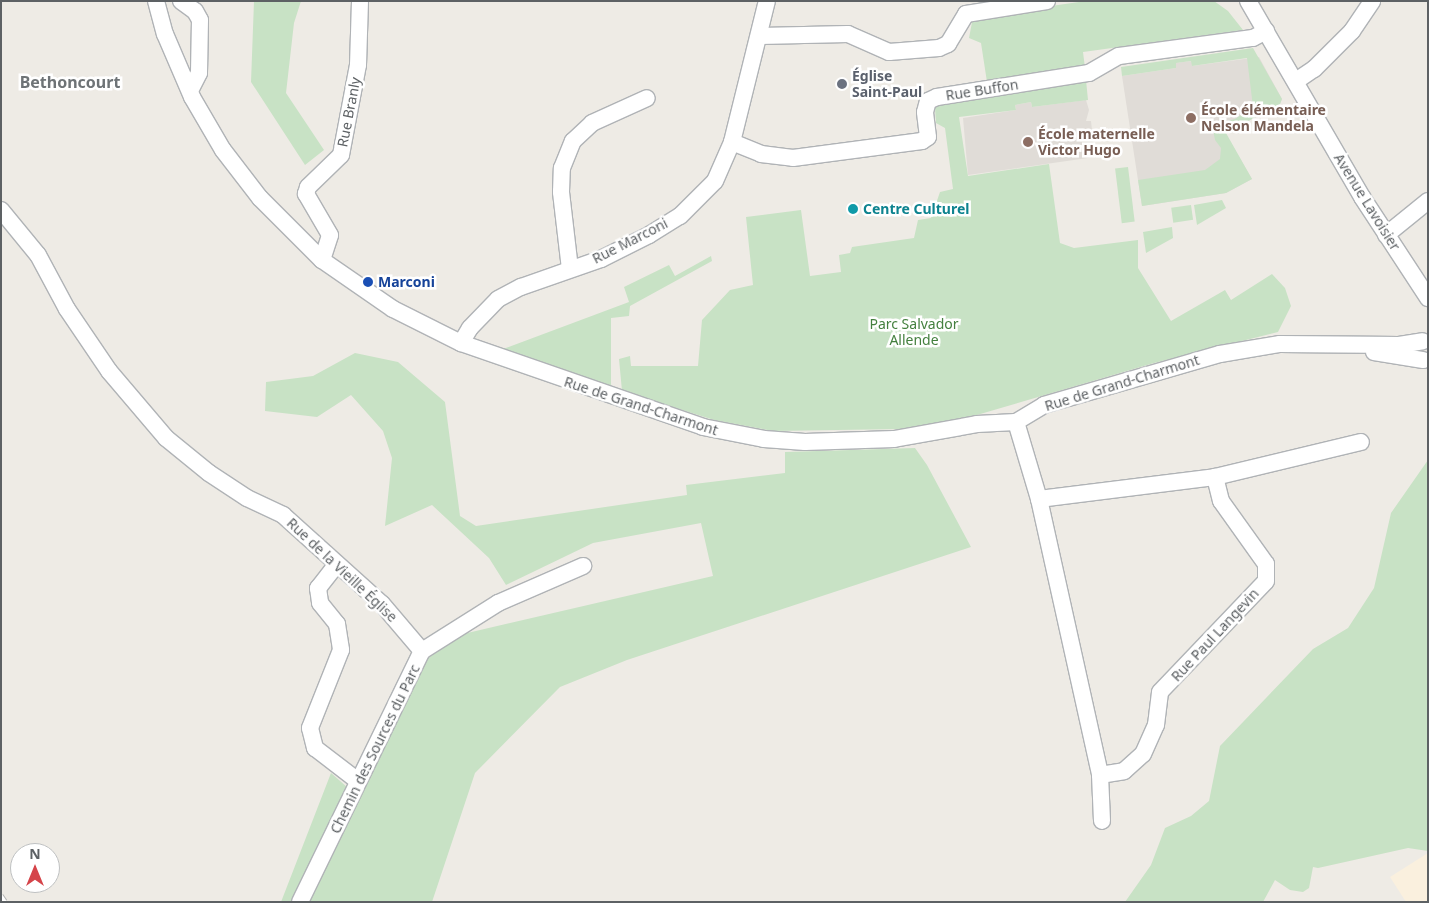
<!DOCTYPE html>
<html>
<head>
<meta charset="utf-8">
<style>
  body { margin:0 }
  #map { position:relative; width:1429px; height:903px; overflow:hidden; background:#eeebe5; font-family:"Noto Sans",sans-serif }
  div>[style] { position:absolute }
  .commercial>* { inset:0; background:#faf0de }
  .education>* { inset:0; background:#e0dcd7 }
  .green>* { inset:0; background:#c8e2c5; transform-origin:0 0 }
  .roads { filter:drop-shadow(1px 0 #b0b3b6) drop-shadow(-1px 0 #b0b3b6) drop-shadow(0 1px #b0b3b6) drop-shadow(0 -1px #b0b3b6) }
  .minor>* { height:16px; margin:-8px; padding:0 8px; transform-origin:8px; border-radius:8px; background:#fff }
  .rail>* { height:5.5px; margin-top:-2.75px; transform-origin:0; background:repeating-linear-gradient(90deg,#fff 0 11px,#b3b4b4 0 22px); box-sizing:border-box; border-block:1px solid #b3b4b4 }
  .dots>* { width:14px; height:14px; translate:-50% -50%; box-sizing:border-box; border:2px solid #fff; border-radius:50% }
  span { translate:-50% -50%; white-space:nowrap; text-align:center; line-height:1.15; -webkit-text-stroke:5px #fff; paint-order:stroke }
  .worship-label { font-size:14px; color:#5b616d; font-weight:700 }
  .left { translate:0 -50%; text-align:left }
  .street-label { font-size:14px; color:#5d6164 }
  .education-label { font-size:14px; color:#785e54; font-weight:700 }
  .culture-label { font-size:14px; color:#0d838f; font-weight:700 }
  .transit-label { font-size:14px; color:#164399; font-weight:700 }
  .park-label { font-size:14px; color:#44803f }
  .quarter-label { font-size:16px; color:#6e7376; font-weight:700 }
  .frame { position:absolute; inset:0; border:2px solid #5d6164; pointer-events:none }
  .north { position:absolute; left:10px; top:843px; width:50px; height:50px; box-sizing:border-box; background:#fff; border:1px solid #bec0c1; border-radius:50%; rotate:0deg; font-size:14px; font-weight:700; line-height:20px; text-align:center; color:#5d6164 }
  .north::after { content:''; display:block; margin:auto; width:18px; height:22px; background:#d5444a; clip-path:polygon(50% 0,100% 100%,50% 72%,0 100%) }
</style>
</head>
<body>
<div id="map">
  <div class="commercial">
    <i style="clip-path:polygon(1428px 853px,1428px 902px,1406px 902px,1390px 877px)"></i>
  </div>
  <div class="education">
    <i style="clip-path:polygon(1259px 57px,1282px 99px,1280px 104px,1225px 133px,1252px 179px,1226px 193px,1142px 206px,1122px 76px,1176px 68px,1175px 63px,1192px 61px,1192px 66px)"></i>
    <i style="clip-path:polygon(1086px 100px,1089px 110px,1086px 121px,1091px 121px,1095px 157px,968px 175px,963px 118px,1016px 110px,1015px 105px,1031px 102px,1032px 107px)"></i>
  </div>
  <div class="green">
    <i style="clip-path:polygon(254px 1px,301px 1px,294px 23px,286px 93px,324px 150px,305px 165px,251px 82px)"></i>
    <i style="clip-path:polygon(1086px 1px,1214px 1px,1228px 11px,1243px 30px,1083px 52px,1085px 68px,987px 82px,981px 43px,969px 38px,973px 17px)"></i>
    <i style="clip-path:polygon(1253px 48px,1282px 99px,1280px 104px,1226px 133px,1252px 179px,1226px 193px,1142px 206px,1138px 180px,1205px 170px,1220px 159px,1221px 148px,1215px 140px,1212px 125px,1235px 119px,1253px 107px,1247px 58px,1192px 66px,1191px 61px,1176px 63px,1176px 68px,1122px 76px,1121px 67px)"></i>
    <i style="clip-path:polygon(1086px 80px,1088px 100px,1032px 107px,1031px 102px,1015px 105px,1016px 110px,959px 117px,968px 176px,1049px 164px,1060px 243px,1074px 248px,1138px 240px,1138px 268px,1171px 321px,1225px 290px,1231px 300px,1272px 274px,1285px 288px,1291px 306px,1278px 332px,1154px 363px,970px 417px,901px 429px,773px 431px,714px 420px,622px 391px,619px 359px,630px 356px,631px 366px,698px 366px,702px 320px,730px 290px,753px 285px,746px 217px,801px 210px,810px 276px,841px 272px,839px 255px,850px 253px,852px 247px,914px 238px,918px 220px,931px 218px,940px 192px,953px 189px,945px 128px,936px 123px,935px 108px,940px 101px)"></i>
    <i style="left:1128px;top:167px;width:55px;height:13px;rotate:83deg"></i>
    <i style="clip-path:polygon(1222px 200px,1226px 208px,1197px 225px,1194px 205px)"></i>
    <i style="left:1191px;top:205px;width:15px;height:20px;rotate:82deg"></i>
    <i style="clip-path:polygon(1172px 227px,1173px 238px,1146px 253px,1143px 232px)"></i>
    <i style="clip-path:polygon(711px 256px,712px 261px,630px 306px,629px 316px,611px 318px,611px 386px,503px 349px,629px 302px,624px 287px,669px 265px,675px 276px)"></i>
    <i style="clip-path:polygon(355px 353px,398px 362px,445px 402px,460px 516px,476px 526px,687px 495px,686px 485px,785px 473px,785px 452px,915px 448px,927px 465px,971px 547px,627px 660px,560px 687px,475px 773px,432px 902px,281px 902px,331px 773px,356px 795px,421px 663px,463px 634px,713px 576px,701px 523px,593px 543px,506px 585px,489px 558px,432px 505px,385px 526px,392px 458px,383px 431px,351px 395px,317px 417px,265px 411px,266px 382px,313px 376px)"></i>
    <i style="clip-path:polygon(1428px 460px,1428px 851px,1408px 848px,1318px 868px,1313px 867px,1309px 888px,1303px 892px,1290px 890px,1275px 880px,1263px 902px,1125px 902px,1151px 865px,1165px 828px,1191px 816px,1209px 801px,1220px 746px,1313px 649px,1348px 628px,1374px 588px,1391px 513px)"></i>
  </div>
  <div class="roads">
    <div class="minor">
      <i style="left:156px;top:1px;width:34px;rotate:75deg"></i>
      <i style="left:165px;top:34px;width:69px;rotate:66.8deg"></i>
      <i style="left:192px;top:97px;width:61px;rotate:59.7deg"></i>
      <i style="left:223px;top:150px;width:61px;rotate:52.4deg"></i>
      <i style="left:260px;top:198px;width:88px;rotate:45deg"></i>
      <i style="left:322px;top:260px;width:86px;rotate:34.6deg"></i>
      <i style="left:393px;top:309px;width:76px;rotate:26.6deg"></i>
      <i style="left:461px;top:343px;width:256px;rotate:19.1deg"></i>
      <i style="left:703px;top:427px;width:62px;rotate:11.1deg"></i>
      <i style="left:764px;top:439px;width:41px;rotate:4.2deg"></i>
      <i style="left:805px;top:442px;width:89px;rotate:-1.9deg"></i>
      <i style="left:894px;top:439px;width:84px;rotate:-10.2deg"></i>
      <i style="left:977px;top:424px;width:39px;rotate:-3deg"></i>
      <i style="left:1016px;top:422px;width:33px;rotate:-31deg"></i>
      <i style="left:1044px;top:405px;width:183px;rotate:-16.2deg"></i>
      <i style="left:1220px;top:354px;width:61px;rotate:-9.5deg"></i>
      <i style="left:1280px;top:344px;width:119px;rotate:0.5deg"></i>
      <i style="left:1399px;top:345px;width:24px;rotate:-9deg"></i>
      <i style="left:181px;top:1px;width:17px;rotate:36deg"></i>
      <i style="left:195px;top:11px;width:10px;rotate:61deg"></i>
      <i style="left:200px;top:20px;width:53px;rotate:91.1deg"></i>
      <i style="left:199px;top:73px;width:20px;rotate:117deg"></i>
      <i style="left:1248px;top:1px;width:227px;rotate:59.8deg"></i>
      <i style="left:1362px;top:197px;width:121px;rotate:56.8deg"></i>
      <i style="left:760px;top:36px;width:88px;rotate:-1.3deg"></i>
      <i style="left:848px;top:34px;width:45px;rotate:23.7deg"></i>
      <i style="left:889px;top:52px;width:50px;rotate:-4.6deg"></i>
      <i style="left:939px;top:48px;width:10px;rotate:-24deg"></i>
      <i style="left:948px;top:44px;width:35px;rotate:-59deg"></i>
      <i style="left:966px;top:14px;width:82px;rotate:-9.1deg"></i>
      <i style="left:1296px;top:81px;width:22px;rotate:-34deg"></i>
      <i style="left:1314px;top:69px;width:54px;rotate:-45deg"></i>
      <i style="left:1352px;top:31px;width:36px;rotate:-56deg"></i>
      <i style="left:732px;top:142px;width:31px;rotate:22deg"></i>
      <i style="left:761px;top:154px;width:32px;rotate:7deg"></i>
      <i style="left:793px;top:158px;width:130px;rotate:-7.5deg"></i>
      <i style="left:922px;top:141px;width:7px;rotate:-34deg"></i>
      <i style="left:928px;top:137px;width:25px;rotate:-97deg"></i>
      <i style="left:925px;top:112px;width:11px;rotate:-75deg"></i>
      <i style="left:928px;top:101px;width:10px;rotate:-24deg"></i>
      <i style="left:937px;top:97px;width:154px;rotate:-9deg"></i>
      <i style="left:1089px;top:73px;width:34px;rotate:-30deg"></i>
      <i style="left:1119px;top:56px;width:135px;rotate:-7.7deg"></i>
      <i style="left:1253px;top:38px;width:15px;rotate:-28deg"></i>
      <i style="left:1px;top:210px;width:58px;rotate:50.6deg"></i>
      <i style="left:38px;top:255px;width:61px;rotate:61.8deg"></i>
      <i style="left:67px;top:309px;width:75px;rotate:55.9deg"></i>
      <i style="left:109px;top:371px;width:88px;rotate:49.6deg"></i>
      <i style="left:166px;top:438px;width:55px;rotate:39.1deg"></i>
      <i style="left:209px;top:473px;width:45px;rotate:33.3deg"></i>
      <i style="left:247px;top:498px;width:40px;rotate:25deg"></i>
      <i style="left:283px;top:515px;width:133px;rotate:42deg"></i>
      <i style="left:382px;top:604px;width:62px;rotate:49.6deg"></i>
      <i style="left:1386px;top:235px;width:54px;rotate:-39deg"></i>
      <i style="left:322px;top:260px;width:26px;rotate:-72deg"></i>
      <i style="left:330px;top:235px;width:48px;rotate:-120.3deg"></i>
      <i style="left:306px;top:194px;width:7px;rotate:-74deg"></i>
      <i style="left:308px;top:187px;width:46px;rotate:-44.1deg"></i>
      <i style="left:341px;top:155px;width:92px;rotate:-79.3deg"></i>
      <i style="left:358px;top:65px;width:64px;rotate:-88.2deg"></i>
      <i style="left:570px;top:269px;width:78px;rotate:-96.7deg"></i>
      <i style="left:561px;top:192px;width:24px;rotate:-88deg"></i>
      <i style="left:562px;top:168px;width:29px;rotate:-68deg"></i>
      <i style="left:573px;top:141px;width:26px;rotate:-43deg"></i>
      <i style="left:592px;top:123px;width:60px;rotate:-24.4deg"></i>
      <i style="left:461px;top:343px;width:17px;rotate:-59deg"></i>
      <i style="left:470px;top:328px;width:40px;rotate:-46deg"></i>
      <i style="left:498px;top:299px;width:26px;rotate:-28deg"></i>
      <i style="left:521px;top:287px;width:85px;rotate:-19.3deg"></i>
      <i style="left:601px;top:259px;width:54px;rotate:-26.6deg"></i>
      <i style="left:649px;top:235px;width:36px;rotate:-32deg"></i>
      <i style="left:680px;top:216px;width:49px;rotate:-45deg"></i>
      <i style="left:715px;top:181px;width:43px;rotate:-66.4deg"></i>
      <i style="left:732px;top:142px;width:145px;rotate:-76.1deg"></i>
      <i style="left:1374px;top:352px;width:50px;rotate:9.3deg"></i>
      <i style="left:1016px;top:422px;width:80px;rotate:73.4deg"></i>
      <i style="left:1039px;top:499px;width:283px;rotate:77.5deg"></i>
      <i style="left:1100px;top:775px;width:46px;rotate:87.5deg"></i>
      <i style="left:1039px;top:499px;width:177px;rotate:-7.1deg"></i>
      <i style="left:1215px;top:477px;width:150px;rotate:-13.5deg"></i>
      <i style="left:337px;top:564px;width:31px;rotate:128deg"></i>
      <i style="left:318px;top:588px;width:15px;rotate:82deg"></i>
      <i style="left:320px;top:603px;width:27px;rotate:51deg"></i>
      <i style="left:337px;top:624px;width:26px;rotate:81deg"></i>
      <i style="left:341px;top:650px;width:84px;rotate:111.7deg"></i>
      <i style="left:310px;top:728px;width:21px;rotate:76deg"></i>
      <i style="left:315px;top:748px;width:54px;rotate:37.5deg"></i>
      <i style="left:1100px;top:775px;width:24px;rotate:-9deg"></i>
      <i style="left:1124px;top:771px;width:25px;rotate:-42deg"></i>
      <i style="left:1143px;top:754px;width:32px;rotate:-66deg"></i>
      <i style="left:1156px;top:725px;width:33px;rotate:-83deg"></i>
      <i style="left:1160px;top:692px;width:153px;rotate:-46.3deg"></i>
      <i style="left:1266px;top:581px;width:17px;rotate:-90deg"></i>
      <i style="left:1266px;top:564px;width:77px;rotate:-125.5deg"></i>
      <i style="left:1221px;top:501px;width:25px;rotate:-104deg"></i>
      <i style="left:300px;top:902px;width:279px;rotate:-64.1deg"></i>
      <i style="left:422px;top:651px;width:90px;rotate:-32.3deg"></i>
      <i style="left:498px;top:603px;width:93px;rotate:-23.5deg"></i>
    </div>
  </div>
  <div class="rail">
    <i style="left:1px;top:896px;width:7px;rotate:56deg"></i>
  </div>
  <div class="dots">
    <i style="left:842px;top:84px;background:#6b7280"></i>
    <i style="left:1191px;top:118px;background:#8d6e63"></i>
    <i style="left:1028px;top:142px;background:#8d6e63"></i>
    <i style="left:853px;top:209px;background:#0f9aa8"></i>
    <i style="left:368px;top:282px;background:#1a4fb4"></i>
  </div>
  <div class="worship-label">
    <span class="left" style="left:852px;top:84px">Église<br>Saint-Paul</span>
  </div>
  <div class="street-label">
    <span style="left:982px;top:90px;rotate:-9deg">Rue Buffon</span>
    <span style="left:349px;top:112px;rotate:-79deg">Rue Branly</span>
    <span style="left:1367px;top:202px;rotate:58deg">Avenue Lavoisier</span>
    <span style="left:630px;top:241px;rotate:-27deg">Rue Marconi</span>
    <span style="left:1122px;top:383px;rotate:-17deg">Rue de Grand-Charmont</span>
    <span style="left:641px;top:406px;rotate:18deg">Rue de Grand-Charmont</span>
    <span style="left:342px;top:570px;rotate:43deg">Rue de la Vieille Église</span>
    <span style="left:1215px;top:635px;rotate:-47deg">Rue Paul Langevin</span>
    <span style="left:375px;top:749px;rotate:-64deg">Chemin des Sources du Parc</span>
  </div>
  <div class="education-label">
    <span class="left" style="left:1201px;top:118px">École élémentaire<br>Nelson Mandela</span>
    <span class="left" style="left:1038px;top:142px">École maternelle<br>Victor Hugo</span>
  </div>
  <div class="culture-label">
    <span class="left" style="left:863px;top:209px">Centre Culturel</span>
  </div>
  <div class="transit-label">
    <span class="left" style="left:378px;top:282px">Marconi</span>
  </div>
  <div class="park-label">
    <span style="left:914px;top:332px">Parc Salvador<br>Allende</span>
  </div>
  <div class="quarter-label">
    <span style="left:70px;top:82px">Bethoncourt</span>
  </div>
  <div class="frame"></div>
  <div class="north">N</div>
</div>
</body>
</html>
